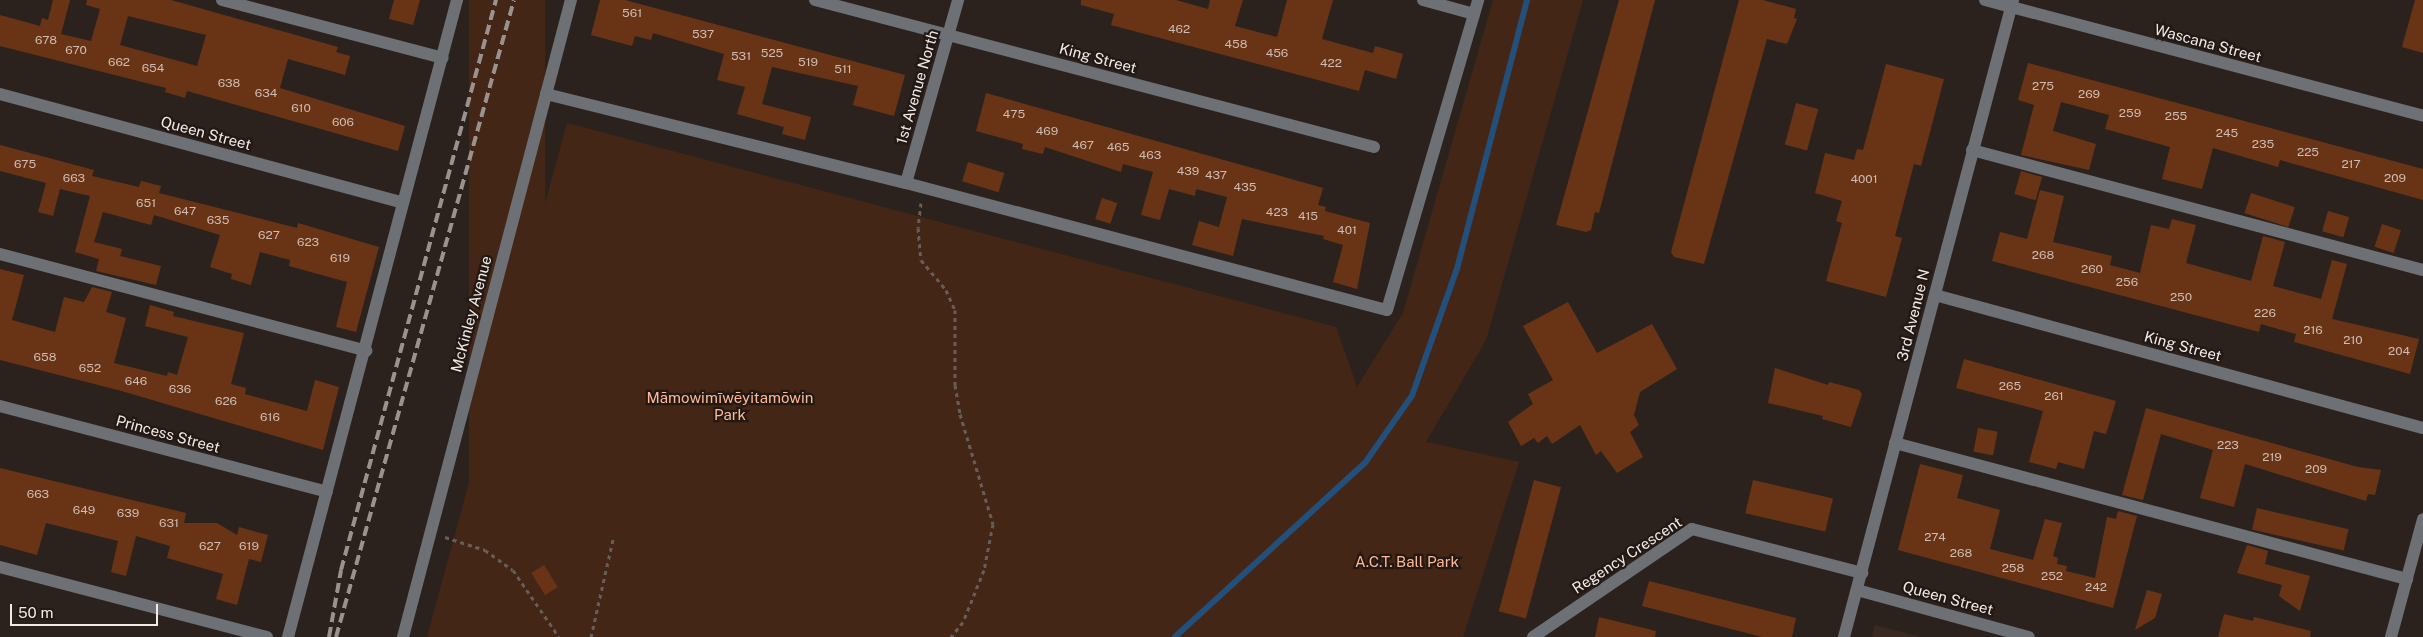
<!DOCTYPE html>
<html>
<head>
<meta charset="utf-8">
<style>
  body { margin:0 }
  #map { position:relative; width:2423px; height:637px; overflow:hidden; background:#2c221d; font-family:"Public Sans",sans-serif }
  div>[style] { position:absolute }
  .built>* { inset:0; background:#392921 }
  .green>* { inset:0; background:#442616; transform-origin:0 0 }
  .stream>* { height:5.5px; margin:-2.75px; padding:0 2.75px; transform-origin:2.75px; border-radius:2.75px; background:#234f7b }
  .building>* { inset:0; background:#693416; transform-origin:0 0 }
  .path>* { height:3px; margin-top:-1.5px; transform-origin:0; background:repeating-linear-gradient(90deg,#675e59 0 4px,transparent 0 8px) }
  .minor>* { height:12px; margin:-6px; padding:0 6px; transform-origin:6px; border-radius:6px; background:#6d7175 }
  .rail>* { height:4px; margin-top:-2px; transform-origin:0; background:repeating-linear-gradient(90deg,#9a928e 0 10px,transparent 0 15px) }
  span { translate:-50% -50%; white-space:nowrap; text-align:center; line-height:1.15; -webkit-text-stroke:4.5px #221814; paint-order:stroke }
  .number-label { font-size:12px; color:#cfbcb2 }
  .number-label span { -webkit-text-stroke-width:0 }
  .street-label { font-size:15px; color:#f1eae6 }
  .park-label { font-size:15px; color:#ffb997 }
  .scale { position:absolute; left:10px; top:604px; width:148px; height:22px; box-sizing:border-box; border:2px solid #f1eae6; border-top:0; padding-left:6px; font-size:15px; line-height:18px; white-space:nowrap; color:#f1eae6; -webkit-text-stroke:4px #221814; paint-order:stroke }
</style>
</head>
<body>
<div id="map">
  <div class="built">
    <i style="clip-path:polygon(1875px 625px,1921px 637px,1872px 637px)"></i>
  </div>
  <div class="green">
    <i style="left:469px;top:0;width:76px;height:660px"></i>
    <i style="clip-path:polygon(1493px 0,1583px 0,1486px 340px,1426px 442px,1519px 462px,1463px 637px,427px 637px,567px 123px,1336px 327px,1357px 387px,1403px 313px)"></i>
  </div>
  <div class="stream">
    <i style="left:1175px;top:637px;width:258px;rotate:-42.5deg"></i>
    <i style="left:1365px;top:463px;width:82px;rotate:-55deg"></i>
    <i style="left:1412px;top:396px;width:135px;rotate:-70.5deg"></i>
    <i style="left:1457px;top:269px;width:278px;rotate:-75.4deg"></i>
  </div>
  <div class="building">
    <i style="clip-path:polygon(evenodd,53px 0,70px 0,61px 34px,91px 41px,100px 9px,86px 5px,87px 0,171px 0,338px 47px,336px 52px,350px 56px,345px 75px,288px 59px,280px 88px,405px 126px,398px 151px,187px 91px,185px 98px,165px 92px,166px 88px,0 46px,0 15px,40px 26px,42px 18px,48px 20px,53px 0,128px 16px,206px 35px,197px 66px,120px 45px,128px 16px)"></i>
    <i style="clip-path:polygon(394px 0,420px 0,413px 25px,389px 19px)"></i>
    <i style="clip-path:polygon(600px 0,625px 0,905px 75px,894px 116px,853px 105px,858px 86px,772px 67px,762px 104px,811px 117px,805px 140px,782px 134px,784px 127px,737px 114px,745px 87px,717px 80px,724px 54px,653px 33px,651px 40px,635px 36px,632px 46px,591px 35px)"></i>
    <i style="clip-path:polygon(1081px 0,1176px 0,1208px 9px,1210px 0,1243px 0,1235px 26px,1277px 37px,1287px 0,1333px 0,1322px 39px,1373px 53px,1375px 46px,1403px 54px,1396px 79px,1365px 70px,1359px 91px,1111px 25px,1114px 14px,1081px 5px)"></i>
    <i style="clip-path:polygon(1619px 0,1655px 0,1599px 213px,1595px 212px,1591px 230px,1586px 232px,1556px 225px)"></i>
    <i style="clip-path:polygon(1739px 0,1763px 0,1796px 9px,1794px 18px,1797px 19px,1787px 44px,1767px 39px,1704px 264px,1674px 257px,1671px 252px)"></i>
    <i style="clip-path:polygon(2415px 0,2423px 0,2423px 53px,2402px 47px)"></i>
    <i style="clip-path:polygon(2028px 63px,2423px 169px,2423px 200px,2280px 160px,2278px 167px,2213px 148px,2202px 189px,2162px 179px,2170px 147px,2105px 129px,2109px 115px,2061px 102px,2053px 131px,2096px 144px,2089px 170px,2021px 155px,2034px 105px,2018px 100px)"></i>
    <i style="clip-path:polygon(1886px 64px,1944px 79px,1921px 166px,1914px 164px,1895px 236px,1902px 238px,1886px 297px,1826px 281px,1842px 223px,1836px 221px,1842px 201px,1815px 193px,1825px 153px,1854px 160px,1857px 149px,1863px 150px)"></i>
    <i style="clip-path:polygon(986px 93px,1323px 188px,1318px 205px,1326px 207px,1325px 211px,1370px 223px,1357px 289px,1333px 282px,1343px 245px,1323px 239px,1324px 236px,1242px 219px,1233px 256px,1192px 245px,1199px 221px,1219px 227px,1227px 197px,1196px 189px,1195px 196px,1169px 189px,1160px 220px,1141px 215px,1153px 172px,1123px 164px,1121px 172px,1045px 147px,1043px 154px,1022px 149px,1023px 144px,976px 131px)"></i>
    <i style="left:1796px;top:103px;width:23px;height:43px;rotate:15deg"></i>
    <i style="clip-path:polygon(0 145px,94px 170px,92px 176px,109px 180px,139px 187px,141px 181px,161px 186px,159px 193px,297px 228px,298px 223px,379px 247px,356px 332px,336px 327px,347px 282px,289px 266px,290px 260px,260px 252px,251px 285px,231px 279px,232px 274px,210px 267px,220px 235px,154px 215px,151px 225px,103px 212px,94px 242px,122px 249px,120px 256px,161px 266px,156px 285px,96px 271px,99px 259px,75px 252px,90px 196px,60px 189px,53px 216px,38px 212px,46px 183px,0 171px)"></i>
    <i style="left:968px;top:162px;width:38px;height:20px;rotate:17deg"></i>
    <i style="left:2021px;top:171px;width:22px;height:24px;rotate:16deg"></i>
    <i style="clip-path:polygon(2040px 190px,2064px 196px,2053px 242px,2112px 256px,2110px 265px,2140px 273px,2151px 225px,2169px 229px,2172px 219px,2196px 225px,2186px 263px,2251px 281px,2263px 236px,2285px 242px,2273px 286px,2321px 299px,2332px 260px,2347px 264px,2332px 319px,2419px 339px,2410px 374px,2294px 342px,2296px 334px,2261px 324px,2259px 332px,1992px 261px,2000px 232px,2027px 239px)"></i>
    <i style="left:2251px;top:193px;width:46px;height:21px;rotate:18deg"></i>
    <i style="left:1102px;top:198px;width:16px;height:22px;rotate:18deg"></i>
    <i style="left:2328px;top:211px;width:22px;height:21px;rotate:16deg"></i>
    <i style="left:2382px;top:224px;width:20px;height:24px;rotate:18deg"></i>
    <i style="clip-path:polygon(0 269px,24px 275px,12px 320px,55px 332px,64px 297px,84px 302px,92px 287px,112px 292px,106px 312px,126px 318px,114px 363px,167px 376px,168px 372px,177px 375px,188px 337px,145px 326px,150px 305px,174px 312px,173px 316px,244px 333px,231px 384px,246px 388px,245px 394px,307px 411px,315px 380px,339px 387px,323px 450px,118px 390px,0 360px)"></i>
    <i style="clip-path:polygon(1568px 302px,1597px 353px,1652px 324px,1677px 369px,1640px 392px,1634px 415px,1639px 425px,1630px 432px,1643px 457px,1617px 473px,1601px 451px,1596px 455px,1580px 425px,1552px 444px,1547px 436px,1538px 443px,1534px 438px,1521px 446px,1508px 422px,1533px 404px,1528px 394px,1553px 380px,1523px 326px)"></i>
    <i style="clip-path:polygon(1964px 359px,2116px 401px,2106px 434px,2094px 431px,2084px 469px,2058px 462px,2056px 469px,2029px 462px,2043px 411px,1956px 388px)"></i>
    <i style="clip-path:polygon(1775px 368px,1828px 385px,1829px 382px,1859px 390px,1862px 394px,1851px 427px,1822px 419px,1823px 416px,1768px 403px)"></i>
    <i style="clip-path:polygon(2146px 408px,2358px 467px,2381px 470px,2375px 495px,2368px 494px,2366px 501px,2245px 464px,2234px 507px,2200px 498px,2213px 450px,2161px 434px,2143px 500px,2122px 495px)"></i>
    <i style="left:1978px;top:428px;width:20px;height:24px;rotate:11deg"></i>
    <i style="clip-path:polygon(1920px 464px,1963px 475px,1957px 498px,2000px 510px,1990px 549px,2033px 560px,2045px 519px,2062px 523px,2053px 556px,2058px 558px,2057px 564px,2067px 566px,2066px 571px,2095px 578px,2107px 517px,2116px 519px,2118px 511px,2137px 516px,2113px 608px,1898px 550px)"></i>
    <i style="clip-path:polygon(0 468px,186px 513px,184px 523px,217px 523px,237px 535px,239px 527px,268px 535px,261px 562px,249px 559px,237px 605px,216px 599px,223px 574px,167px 558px,170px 546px,136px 536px,126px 576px,111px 572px,118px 541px,46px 523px,37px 555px,0 545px)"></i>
    <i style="left:1534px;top:480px;width:28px;height:136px;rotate:15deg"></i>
    <i style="left:1753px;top:480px;width:82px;height:34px;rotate:13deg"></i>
    <i style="left:2257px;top:508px;width:94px;height:22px;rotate:13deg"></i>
    <i style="clip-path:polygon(2247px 545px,2268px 551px,2265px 564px,2310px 576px,2300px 611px,2279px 596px,2282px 585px,2237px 573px)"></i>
    <i style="left:544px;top:565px;width:26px;height:15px;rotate:58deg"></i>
    <i style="clip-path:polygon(1649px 581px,1796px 618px,1792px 637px,1762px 637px,1642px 606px)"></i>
    <i style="clip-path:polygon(2147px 590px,2162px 594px,2155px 618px,2135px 630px)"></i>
    <i style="clip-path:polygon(2224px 614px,2253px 621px,2254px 617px,2311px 631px,2310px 637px,2218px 637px)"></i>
    <i style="clip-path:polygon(1599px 617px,1656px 631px,1655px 637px,1595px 637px)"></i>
  </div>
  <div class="path">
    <i style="left:921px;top:203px;width:25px;rotate:97deg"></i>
    <i style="left:918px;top:228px;width:32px;rotate:85deg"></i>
    <i style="left:921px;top:260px;width:39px;rotate:50deg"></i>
    <i style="left:946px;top:290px;width:22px;rotate:66deg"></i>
    <i style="left:955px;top:310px;width:75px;rotate:90deg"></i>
    <i style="left:955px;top:385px;width:29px;rotate:80deg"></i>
    <i style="left:960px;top:414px;width:115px;rotate:73.3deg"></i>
    <i style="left:993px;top:524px;width:47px;rotate:101.1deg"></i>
    <i style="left:984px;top:570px;width:56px;rotate:112deg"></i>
    <i style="left:963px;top:622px;width:19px;rotate:129deg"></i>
    <i style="left:445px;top:537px;width:42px;rotate:18deg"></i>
    <i style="left:485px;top:550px;width:34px;rotate:36deg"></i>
    <i style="left:513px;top:570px;width:81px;rotate:55.5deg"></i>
    <i style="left:591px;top:637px;width:100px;rotate:-77.3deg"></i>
  </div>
  <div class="minor">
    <i style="left:222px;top:0;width:228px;rotate:14.7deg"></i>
    <i style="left:815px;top:0;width:578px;rotate:14.73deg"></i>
    <i style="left:1423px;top:0;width:53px;rotate:15.4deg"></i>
    <i style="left:1985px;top:0;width:453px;rotate:14.8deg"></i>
    <i style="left:0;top:94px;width:417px;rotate:15.1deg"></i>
    <i style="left:546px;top:94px;width:371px;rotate:13.9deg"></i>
    <i style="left:906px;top:183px;width:497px;rotate:14.8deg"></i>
    <i style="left:1387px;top:310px;width:323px;rotate:-73.6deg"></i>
    <i style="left:1972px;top:150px;width:467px;rotate:14.9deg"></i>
    <i style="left:906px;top:183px;width:190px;rotate:-74.1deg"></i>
    <i style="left:0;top:254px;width:379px;rotate:14.8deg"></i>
    <i style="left:1935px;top:295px;width:506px;rotate:15.25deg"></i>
    <i style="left:0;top:406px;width:338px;rotate:14.7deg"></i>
    <i style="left:1895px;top:443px;width:530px;rotate:14.88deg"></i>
    <i style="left:0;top:567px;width:276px;rotate:14.7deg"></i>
    <i style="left:1857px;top:590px;width:178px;rotate:15.3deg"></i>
    <i style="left:288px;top:637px;width:659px;rotate:-75.14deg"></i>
    <i style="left:403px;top:637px;width:659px;rotate:-75.23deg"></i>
    <i style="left:1533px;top:637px;width:192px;rotate:-34.2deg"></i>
    <i style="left:1692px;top:529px;width:176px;rotate:14.5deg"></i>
    <i style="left:1844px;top:637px;width:659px;rotate:-75.14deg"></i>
    <i style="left:2391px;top:637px;width:122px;rotate:-74.8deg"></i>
  </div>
  <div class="rail">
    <i style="left:329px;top:637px;width:68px;rotate:-79.8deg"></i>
    <i style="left:341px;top:570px;width:591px;rotate:-74.79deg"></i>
    <i style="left:336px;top:637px;width:661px;rotate:-74.39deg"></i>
  </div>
  <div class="number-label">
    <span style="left:632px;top:14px">561</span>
    <span style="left:1179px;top:30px">462</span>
    <span style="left:703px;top:35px">537</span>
    <span style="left:46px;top:41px">678</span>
    <span style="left:1236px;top:45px">458</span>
    <span style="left:76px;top:51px">670</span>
    <span style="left:772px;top:54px">525</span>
    <span style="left:1277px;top:54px">456</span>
    <span style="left:741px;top:57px">531</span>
    <span style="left:119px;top:63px">662</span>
    <span style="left:808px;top:63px">519</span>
    <span style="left:1331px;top:64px">422</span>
    <span style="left:153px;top:69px">654</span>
    <span style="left:843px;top:70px">511</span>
    <span style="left:229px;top:84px">638</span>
    <span style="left:2043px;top:87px">275</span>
    <span style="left:266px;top:94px">634</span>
    <span style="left:2089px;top:95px">269</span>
    <span style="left:301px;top:109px">610</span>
    <span style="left:2130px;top:114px">259</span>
    <span style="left:1014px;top:115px">475</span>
    <span style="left:2176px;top:117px">255</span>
    <span style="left:343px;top:123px">606</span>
    <span style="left:1047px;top:132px">469</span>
    <span style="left:2227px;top:134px">245</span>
    <span style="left:2263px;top:145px">235</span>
    <span style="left:1083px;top:146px">467</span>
    <span style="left:1118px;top:148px">465</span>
    <span style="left:2308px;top:153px">225</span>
    <span style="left:1150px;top:156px">463</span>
    <span style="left:25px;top:165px">675</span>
    <span style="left:2351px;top:165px">217</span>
    <span style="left:1188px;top:172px">439</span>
    <span style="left:1216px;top:176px">437</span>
    <span style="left:74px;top:179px">663</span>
    <span style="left:2395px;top:179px">209</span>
    <span style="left:1864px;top:180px">4001</span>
    <span style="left:1245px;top:188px">435</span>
    <span style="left:146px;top:204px">651</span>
    <span style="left:185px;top:212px">647</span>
    <span style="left:1277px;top:213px">423</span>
    <span style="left:1308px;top:217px">415</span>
    <span style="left:218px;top:221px">635</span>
    <span style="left:1347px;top:231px">401</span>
    <span style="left:269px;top:236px">627</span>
    <span style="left:308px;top:243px">623</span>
    <span style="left:2043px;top:256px">268</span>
    <span style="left:340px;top:259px">619</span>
    <span style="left:2092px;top:270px">260</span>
    <span style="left:2127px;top:283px">256</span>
    <span style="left:2181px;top:298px">250</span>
    <span style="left:2265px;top:314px">226</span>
    <span style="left:2313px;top:331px">216</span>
    <span style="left:2353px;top:341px">210</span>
    <span style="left:2399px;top:352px">204</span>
    <span style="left:45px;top:358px">658</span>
    <span style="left:90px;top:369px">652</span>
    <span style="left:136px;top:382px">646</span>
    <span style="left:2010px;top:387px">265</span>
    <span style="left:180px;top:390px">636</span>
    <span style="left:2054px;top:397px">261</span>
    <span style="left:226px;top:402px">626</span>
    <span style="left:270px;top:418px">616</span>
    <span style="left:2228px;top:446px">223</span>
    <span style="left:2272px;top:458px">219</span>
    <span style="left:2316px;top:470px">209</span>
    <span style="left:38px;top:495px">663</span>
    <span style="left:84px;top:511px">649</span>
    <span style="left:128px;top:514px">639</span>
    <span style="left:169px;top:524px">631</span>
    <span style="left:1935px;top:538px">274</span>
    <span style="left:210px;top:547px">627</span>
    <span style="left:249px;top:547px">619</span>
    <span style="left:1961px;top:554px">268</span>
    <span style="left:2013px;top:569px">258</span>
    <span style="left:2052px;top:577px">252</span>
    <span style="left:2096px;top:588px">242</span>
  </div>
  <div class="street-label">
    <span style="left:2208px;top:43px;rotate:15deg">Wascana Street</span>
    <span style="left:1098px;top:58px;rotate:15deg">King Street</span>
    <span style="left:917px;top:87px;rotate:-74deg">1st Avenue North</span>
    <span style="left:206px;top:133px;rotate:15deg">Queen Street</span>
    <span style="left:471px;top:314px;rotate:-75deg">McKinley Avenue</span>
    <span style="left:1913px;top:315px;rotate:-76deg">3rd Avenue N</span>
    <span style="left:2183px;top:346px;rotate:15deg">King Street</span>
    <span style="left:168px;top:434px;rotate:15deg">Princess Street</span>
    <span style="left:1627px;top:555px;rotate:-33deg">Regency Crescent</span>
    <span style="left:1948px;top:598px;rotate:15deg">Queen Street</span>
  </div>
  <div class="park-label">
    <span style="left:730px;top:406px">Māmowimīwēyitamōwin<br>Park</span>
    <span style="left:1407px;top:562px">A.C.T. Ball Park</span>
  </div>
  <div class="scale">50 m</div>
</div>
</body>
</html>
